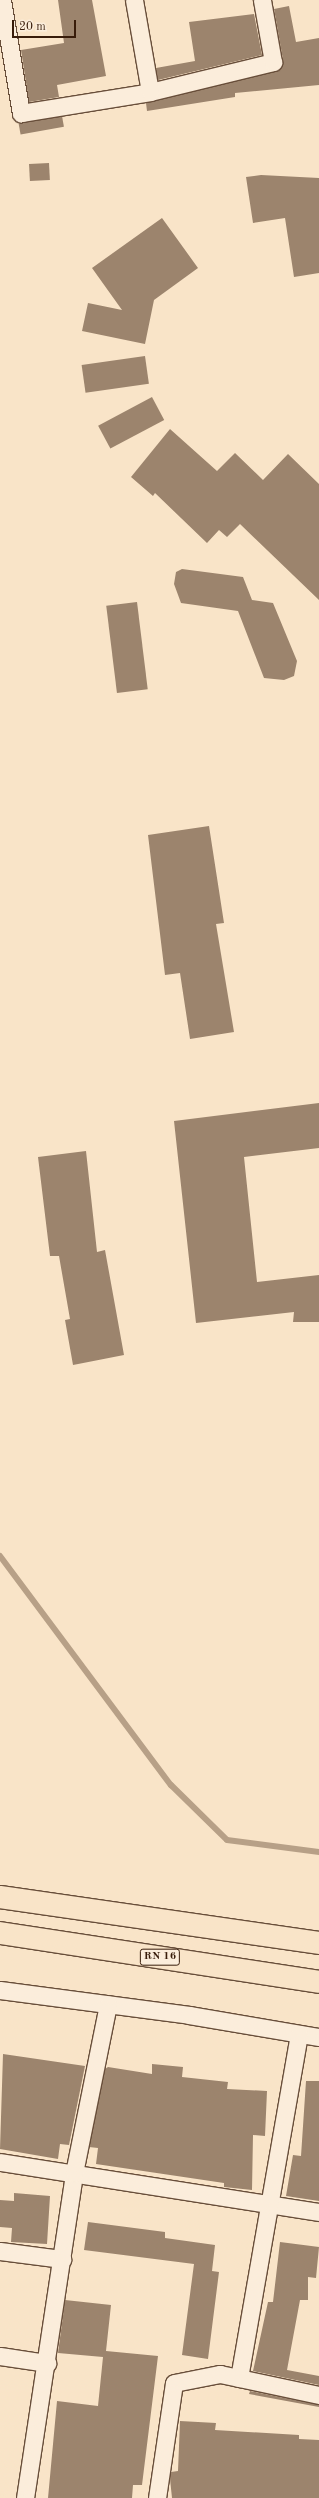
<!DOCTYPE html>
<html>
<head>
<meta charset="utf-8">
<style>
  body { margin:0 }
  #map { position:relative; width:319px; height:2498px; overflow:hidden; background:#f9e4c8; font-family:"Old Standard TT",serif }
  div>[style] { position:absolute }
  .stream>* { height:6px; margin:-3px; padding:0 3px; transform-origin:3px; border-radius:3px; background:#b7a087 }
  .building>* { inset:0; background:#9c846d; transform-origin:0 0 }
  .roads { filter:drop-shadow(1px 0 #684e3a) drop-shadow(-1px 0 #684e3a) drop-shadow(0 1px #684e3a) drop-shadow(0 -1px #684e3a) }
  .minor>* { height:17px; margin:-8.5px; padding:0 8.5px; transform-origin:8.5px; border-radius:8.5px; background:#fbeddb }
  .trunk>* { height:22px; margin:-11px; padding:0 11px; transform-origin:11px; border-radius:11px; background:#f9e4c8 }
  span { translate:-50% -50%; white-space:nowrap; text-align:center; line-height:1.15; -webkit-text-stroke:3px #fbeddb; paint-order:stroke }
  .shield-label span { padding:1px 3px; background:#fbeddb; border:1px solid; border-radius:3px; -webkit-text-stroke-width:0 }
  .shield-label { font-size:11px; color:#381c0a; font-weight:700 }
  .scale { position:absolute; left:12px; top:20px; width:64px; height:18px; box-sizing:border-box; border:2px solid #381c0a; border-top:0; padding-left:5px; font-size:12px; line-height:14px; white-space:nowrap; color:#381c0a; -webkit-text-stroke:3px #fbeddb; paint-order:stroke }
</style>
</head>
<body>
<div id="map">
  <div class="stream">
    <i style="left:0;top:1556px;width:286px;rotate:53.3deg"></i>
    <i style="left:171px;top:1785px;width:78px;rotate:44.5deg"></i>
    <i style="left:227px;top:1840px;width:93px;rotate:7.4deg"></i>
  </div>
  <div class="building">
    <i style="clip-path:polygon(58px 0,92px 0,106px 76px,57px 85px,59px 97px,29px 102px,21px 50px,64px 43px)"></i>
    <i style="clip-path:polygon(289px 6px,296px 42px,319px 38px,319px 85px,235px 93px,235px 97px,147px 111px,146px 103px,279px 70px,283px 60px,274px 9px)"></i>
    <i style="clip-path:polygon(254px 14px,262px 55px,158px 80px,156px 68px,195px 61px,189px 22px)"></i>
    <i style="left:62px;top:116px;width:11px;height:44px;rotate:80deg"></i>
    <i style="left:49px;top:163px;width:17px;height:20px;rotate:87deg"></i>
    <i style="clip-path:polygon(261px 175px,319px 178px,319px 273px,294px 277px,285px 218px,253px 223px,246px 177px)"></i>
    <i style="clip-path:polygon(162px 218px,198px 268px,154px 300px,145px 344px,82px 331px,88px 303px,122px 310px,92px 268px)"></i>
    <i style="left:145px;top:356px;width:28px;height:64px;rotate:82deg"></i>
    <i style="left:152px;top:397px;width:26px;height:61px;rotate:62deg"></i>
    <i style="clip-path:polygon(170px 429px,217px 471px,235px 453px,263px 480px,288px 454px,319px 484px,319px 600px,240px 524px,227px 537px,219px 530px,207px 543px,155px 493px,153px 496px,131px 477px)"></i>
    <i style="clip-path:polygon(182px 569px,243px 577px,252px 600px,273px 603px,297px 661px,294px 676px,284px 680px,264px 678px,238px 611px,181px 603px,174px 584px,176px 572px)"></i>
    <i style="left:137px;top:602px;width:88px;height:31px;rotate:83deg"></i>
    <i style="clip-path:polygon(209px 826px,224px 923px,216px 924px,234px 1032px,190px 1039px,180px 973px,165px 975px,148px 835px)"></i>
    <i style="clip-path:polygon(319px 1103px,319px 1148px,244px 1157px,257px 1282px,319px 1275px,319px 1322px,293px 1322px,294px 1312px,196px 1323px,174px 1121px)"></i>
    <i style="clip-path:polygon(86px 1151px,97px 1252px,105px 1250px,124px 1355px,73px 1365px,65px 1320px,70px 1319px,59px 1256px,50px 1256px,38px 1157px)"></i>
    <i style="clip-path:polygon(3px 2054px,85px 2066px,69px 2145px,60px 2144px,58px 2159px,0 2149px)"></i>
    <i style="clip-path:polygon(152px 2064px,183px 2067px,182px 2077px,228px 2082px,227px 2089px,267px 2091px,265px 2136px,253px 2135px,252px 2190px,224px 2187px,224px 2183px,96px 2164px,98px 2148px,89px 2147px,105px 2069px,108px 2067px,152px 2074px)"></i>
    <i style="clip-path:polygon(306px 2081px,319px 2081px,319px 2201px,286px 2196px,293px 2155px,301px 2156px)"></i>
    <i style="clip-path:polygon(14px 2193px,50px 2196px,47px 2244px,11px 2242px,12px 2228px,0 2227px,0 2200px,14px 2201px)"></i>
    <i style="clip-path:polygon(88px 2222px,165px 2232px,165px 2238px,215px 2245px,212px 2271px,219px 2272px,208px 2359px,182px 2355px,194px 2264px,84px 2250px)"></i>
    <i style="clip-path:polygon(280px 2242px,319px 2247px,316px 2278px,308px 2277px,308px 2300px,300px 2300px,287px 2370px,319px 2376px,319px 2385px,253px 2371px,268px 2302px,273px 2302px)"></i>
    <i style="clip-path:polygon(65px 2300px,111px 2305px,106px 2351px,158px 2356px,142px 2485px,133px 2485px,132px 2498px,48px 2498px,57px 2401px,98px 2406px,103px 2357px,58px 2353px)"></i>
    <i style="clip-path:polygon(250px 2391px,319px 2405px,319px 2407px,249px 2394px)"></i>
    <i style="clip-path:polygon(180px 2421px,216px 2423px,215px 2430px,299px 2435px,299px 2439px,319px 2440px,319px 2498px,172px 2498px,170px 2479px,171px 2472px,178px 2471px)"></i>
  </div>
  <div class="roads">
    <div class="minor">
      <i style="left:2px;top:0;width:115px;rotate:80.5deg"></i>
      <i style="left:21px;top:113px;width:131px;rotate:-9.2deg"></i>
      <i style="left:150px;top:92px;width:127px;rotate:-13.7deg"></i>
      <i style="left:273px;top:62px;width:63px;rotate:-100.1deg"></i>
      <i style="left:134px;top:0;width:93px;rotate:80.1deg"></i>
      <i style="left:0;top:1990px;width:191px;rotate:7.5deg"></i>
      <i style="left:189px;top:2015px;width:132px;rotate:9.6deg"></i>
      <i style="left:0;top:2162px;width:323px;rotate:8.9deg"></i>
      <i style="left:0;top:2251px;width:63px;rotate:7.4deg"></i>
      <i style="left:0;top:2356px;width:48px;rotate:8.5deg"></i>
      <i style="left:239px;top:2378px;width:349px;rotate:-80.1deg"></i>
      <i style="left:25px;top:2498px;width:329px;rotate:-81.4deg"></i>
      <i style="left:74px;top:2173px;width:172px;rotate:-78.6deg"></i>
      <i style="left:157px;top:2498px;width:116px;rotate:-81.6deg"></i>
      <i style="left:174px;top:2383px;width:47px;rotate:-11.1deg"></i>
      <i style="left:220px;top:2374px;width:101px;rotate:12deg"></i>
    </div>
    <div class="trunk">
      <i style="left:0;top:1897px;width:322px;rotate:8.2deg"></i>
      <i style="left:0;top:1933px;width:323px;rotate:8.7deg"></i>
    </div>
  </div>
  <div class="shield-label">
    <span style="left:160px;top:1957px">RN 16</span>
  </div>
  <div class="scale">20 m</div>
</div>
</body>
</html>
